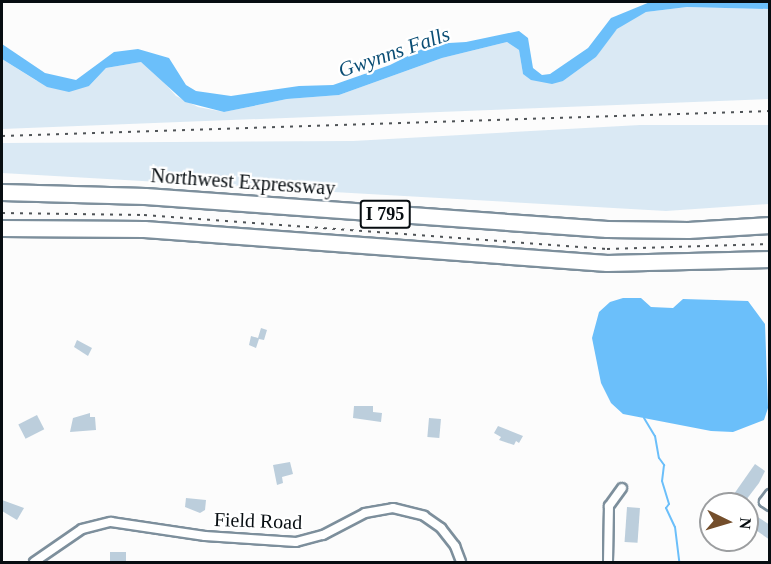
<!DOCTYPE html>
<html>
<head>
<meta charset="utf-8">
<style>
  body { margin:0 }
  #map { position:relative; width:771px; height:564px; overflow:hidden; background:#fcfcfc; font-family:"Times New Roman",serif }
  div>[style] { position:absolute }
  .green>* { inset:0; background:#dae9f4 }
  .water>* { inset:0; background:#6bbffa }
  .stream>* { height:2px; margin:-1px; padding:0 1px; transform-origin:1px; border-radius:1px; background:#6bbffa }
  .building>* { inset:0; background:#bccedc; transform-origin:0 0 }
  .roads { filter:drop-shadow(2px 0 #7d8f9c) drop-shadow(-2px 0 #7d8f9c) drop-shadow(0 2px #7d8f9c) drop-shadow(0 -2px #7d8f9c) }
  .street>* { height:8px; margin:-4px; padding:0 4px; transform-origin:4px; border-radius:4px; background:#fff }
  .highway>* { height:15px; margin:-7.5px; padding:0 7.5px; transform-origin:7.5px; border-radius:7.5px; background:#fff }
  .rail>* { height:2px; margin-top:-1px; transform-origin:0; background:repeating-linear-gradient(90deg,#4f5356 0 3px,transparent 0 9px) }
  span { translate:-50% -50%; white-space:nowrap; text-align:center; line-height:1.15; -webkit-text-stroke:4.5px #fff; paint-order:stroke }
  .shield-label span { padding:2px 4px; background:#fff; border:2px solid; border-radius:4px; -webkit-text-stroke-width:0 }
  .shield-label { font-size:18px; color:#070d11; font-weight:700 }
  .street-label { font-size:20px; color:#070d11 }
  .water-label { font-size:21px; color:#0a4d74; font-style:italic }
  .frame { position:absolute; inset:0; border:3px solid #070d11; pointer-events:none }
  .north { position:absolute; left:699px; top:492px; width:60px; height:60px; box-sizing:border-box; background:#fff; border:2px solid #9c9ea0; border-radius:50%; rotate:95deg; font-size:16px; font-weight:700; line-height:24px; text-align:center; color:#070d11 }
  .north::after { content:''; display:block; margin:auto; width:21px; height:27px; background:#744e2b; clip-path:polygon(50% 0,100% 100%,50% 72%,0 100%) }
</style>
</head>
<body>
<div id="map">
  <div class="green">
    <i style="clip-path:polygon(687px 7px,769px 9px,769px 99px,2px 129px,2px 59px,37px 81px,89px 86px,106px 68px,141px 62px,149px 65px,176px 96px,198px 107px,224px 112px,287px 99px,339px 95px,442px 58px,507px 42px,519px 50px,523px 74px,563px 81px,596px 57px,609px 36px,627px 21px,646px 12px)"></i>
    <i style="clip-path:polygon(640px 125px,769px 125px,769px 204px,666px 211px,2px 173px,2px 143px,353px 141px)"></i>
  </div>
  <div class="water">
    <i style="clip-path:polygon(650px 2px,769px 2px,769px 9px,687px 7px,646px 12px,617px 29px,596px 57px,563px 81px,552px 84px,531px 80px,523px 74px,519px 50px,507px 42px,442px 58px,339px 95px,287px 99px,224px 112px,185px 102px,141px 62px,106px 68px,89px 86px,69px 92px,47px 87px,2px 59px,2px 44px,45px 73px,76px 80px,114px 52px,138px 49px,169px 58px,186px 85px,196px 91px,231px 96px,299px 86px,333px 85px,390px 65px,432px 44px,466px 42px,519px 31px,528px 38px,533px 68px,542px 75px,550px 74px,588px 48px,611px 18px)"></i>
    <i style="clip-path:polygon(623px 298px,641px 298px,651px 307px,673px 308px,683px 299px,748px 301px,765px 324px,768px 408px,764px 420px,733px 432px,711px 431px,623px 414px,611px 403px,601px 383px,592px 338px,599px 312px,610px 302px)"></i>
  </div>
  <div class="stream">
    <i style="left:644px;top:418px;width:21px;rotate:59deg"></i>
    <i style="left:655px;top:436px;width:22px;rotate:80deg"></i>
    <i style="left:659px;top:458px;width:9px;rotate:54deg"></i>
    <i style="left:664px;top:465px;width:16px;rotate:97deg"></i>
    <i style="left:662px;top:481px;width:24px;rotate:73deg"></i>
    <i style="left:669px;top:504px;width:5px;rotate:127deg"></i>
    <i style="left:666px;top:508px;width:21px;rotate:65deg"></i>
    <i style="left:675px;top:527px;width:35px;rotate:83deg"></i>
    <i style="left:702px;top:562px;width:21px"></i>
  </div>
  <div class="building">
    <i style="clip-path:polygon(261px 328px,267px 330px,264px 340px,259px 339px,256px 348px,249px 345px,251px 336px,258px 338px)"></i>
    <i style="clip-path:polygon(77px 340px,92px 348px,88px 356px,74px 347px)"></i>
    <i style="clip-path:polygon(354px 406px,373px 406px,373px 412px,382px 413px,381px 422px,353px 418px)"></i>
    <i style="clip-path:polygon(90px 413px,90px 417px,95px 417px,96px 430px,70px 432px,73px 418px)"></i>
    <i style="left:37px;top:415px;width:16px;height:21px;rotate:63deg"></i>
    <i style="left:429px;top:418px;width:12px;height:19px;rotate:5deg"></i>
    <i style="clip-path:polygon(498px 426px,523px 436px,519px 443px,516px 441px,514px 445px,499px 440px,501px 437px,494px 433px)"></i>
    <i style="clip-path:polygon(290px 462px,293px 474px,282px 477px,283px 483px,277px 485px,273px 465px)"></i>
    <i style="clip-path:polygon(755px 464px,765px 471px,759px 483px,743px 504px,727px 504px)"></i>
    <i style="clip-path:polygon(186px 498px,206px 500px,205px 510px,200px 513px,185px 507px)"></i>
    <i style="clip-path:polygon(2px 500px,24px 508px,17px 520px,2px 511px)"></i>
    <i style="left:627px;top:507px;width:13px;height:35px;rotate:4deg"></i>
    <i style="clip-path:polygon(753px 514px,770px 525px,770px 540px,747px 524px)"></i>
    <i style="left:126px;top:552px;width:10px;height:16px;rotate:90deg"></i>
  </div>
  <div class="roads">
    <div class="street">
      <i style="left:770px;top:494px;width:10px;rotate:127deg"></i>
      <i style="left:764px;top:502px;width:7px;rotate:34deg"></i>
      <i style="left:34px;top:562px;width:58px;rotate:-34.5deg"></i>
      <i style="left:82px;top:529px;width:30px;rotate:-14deg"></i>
      <i style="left:111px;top:522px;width:95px;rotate:8.5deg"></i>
      <i style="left:205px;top:536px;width:91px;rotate:3.8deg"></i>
      <i style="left:296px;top:542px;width:28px;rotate:-15deg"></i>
      <i style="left:323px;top:535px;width:47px;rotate:-27.6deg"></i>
      <i style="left:365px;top:513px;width:28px;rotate:-10deg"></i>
      <i style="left:393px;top:508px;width:32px;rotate:14deg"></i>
      <i style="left:424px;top:516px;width:21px;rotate:35deg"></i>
      <i style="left:441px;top:528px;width:23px;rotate:52deg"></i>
      <i style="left:455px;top:546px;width:17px;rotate:69deg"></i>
      <i style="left:608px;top:562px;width:56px;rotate:-89deg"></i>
      <i style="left:609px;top:506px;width:22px;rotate:-54deg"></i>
    </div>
    <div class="highway">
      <i style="left:2px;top:192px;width:143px;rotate:1.6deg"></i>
      <i style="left:145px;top:196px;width:463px;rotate:4.1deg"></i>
      <i style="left:607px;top:229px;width:81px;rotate:0.7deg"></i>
      <i style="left:688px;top:230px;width:82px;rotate:-3.5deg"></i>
      <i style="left:2px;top:228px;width:142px;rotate:0.4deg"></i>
      <i style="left:144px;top:229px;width:464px;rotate:4.2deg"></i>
      <i style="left:607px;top:263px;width:163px;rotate:-1.4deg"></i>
    </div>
  </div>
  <div class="rail">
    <i style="left:2px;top:136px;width:768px;rotate:-1.86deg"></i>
    <i style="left:2px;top:213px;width:142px;rotate:0.8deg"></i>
    <i style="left:144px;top:215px;width:464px;rotate:4.2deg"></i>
    <i style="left:607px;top:249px;width:163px;rotate:-1.8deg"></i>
  </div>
  <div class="shield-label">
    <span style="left:385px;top:214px">I 795</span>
  </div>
  <div class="street-label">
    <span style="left:243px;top:182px;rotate:4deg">Northwest Expressway</span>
    <span style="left:258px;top:521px;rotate:2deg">Field Road</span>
  </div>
  <div class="water-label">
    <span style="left:394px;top:52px;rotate:-19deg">Gwynns Falls</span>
  </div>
  <div class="frame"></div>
  <div class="north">N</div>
</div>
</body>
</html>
